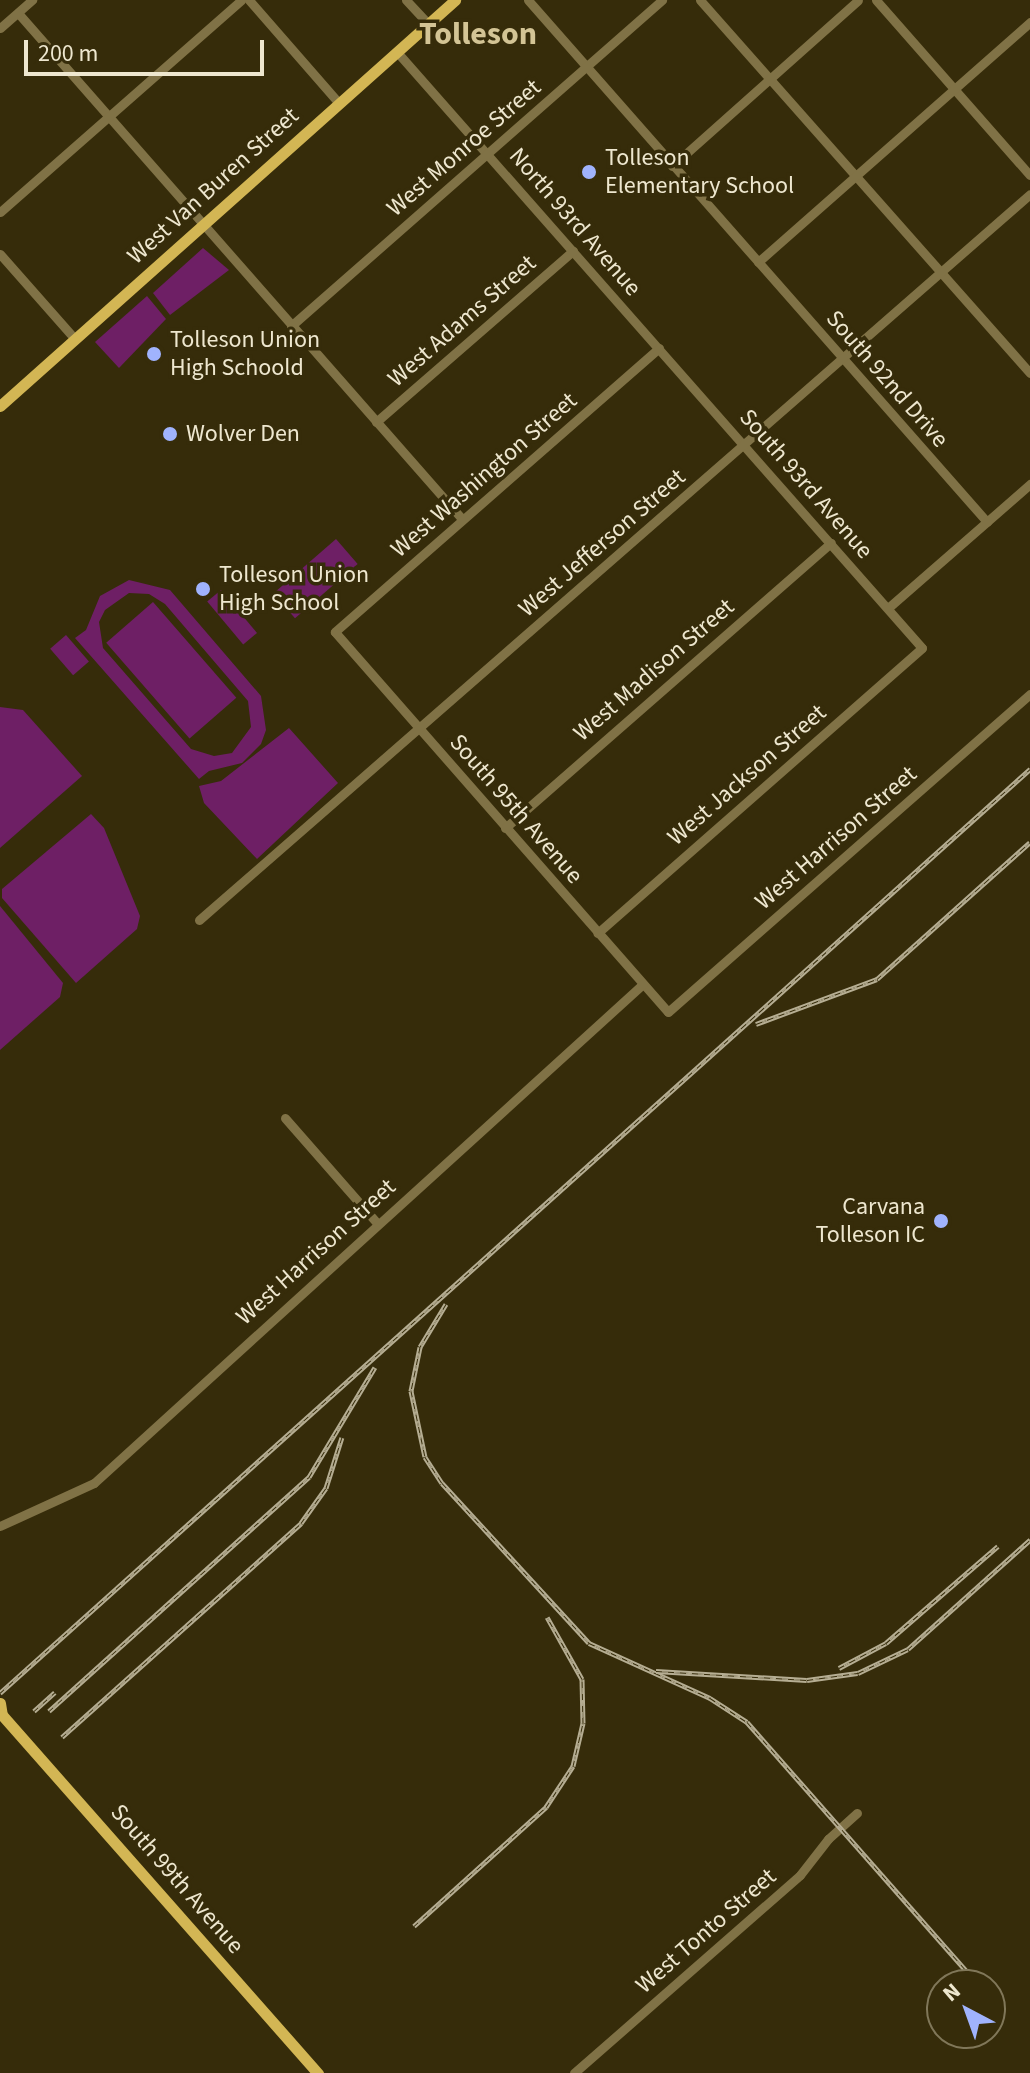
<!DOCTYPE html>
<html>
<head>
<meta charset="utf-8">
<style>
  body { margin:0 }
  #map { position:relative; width:1030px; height:2073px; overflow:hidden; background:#362c0a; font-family:"Source Sans 3",sans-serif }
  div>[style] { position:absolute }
  .green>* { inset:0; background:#6e1f65; transform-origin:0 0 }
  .minor>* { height:9px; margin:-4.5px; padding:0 4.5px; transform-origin:4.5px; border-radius:4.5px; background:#807246 }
  .major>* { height:11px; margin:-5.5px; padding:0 5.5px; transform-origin:5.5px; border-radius:5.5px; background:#d3b654 }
  .rail>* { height:5px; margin-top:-2.5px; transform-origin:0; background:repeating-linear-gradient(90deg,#362c0a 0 6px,#b6ae93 0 12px); box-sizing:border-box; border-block:2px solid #b6ae93 }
  .dots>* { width:22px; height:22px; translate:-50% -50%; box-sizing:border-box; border:4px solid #362c0a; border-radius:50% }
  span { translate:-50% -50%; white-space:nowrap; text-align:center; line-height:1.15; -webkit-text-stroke:7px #362c0a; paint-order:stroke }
  .street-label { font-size:24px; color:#eee7cf }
  .poi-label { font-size:24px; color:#eee7cf }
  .left { translate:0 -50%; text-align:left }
  .right { translate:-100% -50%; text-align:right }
  .district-label { font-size:32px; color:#d3c495; font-weight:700 }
  .north { position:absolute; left:926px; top:1969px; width:80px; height:80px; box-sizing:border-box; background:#362c0a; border:2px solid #807759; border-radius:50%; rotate:319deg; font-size:22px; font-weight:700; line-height:32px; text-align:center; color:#eee7cf }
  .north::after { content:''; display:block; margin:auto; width:28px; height:36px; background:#a0b3fd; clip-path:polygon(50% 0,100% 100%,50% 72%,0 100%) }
  .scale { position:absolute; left:24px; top:40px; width:240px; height:36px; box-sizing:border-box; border:4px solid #eee7cf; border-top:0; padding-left:10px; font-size:24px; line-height:28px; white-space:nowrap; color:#eee7cf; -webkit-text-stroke:6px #362c0a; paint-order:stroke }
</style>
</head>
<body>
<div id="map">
  <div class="green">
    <i style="clip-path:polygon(203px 248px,229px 270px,170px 315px,153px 293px)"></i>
    <i style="clip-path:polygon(147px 296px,166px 319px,119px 368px,95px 342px)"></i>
    <i style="left:336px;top:539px;width:33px;height:83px;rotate:49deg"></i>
    <i style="clip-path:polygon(evenodd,129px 580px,170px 590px,261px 696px,266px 730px,261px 744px,242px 763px,209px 771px,199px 779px,75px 638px,86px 630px,100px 596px,129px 580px,129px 593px,149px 594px,165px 604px,248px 701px,251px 727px,232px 753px,214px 756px,191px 749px,103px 648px,99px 622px,105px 610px,129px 593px)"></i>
    <i style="left:221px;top:590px;width:56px;height:18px;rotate:50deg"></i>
    <i style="left:153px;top:602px;width:127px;height:62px;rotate:49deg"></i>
    <i style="left:66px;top:635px;width:35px;height:21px;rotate:49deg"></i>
    <i style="clip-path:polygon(0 707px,23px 710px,82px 776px,0 848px)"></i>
    <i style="clip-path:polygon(289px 728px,338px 783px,257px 859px,204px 803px,199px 786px,221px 781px)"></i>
    <i style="clip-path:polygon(91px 814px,104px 828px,140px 916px,137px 929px,76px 983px,2px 898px,2px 889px)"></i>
    <i style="clip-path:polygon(0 906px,63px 983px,60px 997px,0 1050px)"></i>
  </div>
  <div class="minor">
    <i style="left:249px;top:0;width:137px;rotate:48.9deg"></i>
    <i style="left:406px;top:0;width:33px;rotate:47deg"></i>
    <i style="left:528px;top:0;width:695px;rotate:48.67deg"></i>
    <i style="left:700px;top:0;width:498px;rotate:48.5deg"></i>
    <i style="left:876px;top:0;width:233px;rotate:48.7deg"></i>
    <i style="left:18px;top:13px;width:673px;rotate:48.73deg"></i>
    <i style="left:0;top:28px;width:43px;rotate:-41.2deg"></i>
    <i style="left:397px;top:52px;width:794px;rotate:48.62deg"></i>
    <i style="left:922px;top:648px;width:432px;rotate:138.7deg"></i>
    <i style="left:672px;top:166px;width:249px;rotate:-41.7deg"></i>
    <i style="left:0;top:212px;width:321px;rotate:-41.3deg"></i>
    <i style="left:0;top:254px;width:112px;rotate:48.6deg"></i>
    <i style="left:758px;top:262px;width:363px;rotate:-41.4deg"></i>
    <i style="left:291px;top:326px;width:494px;rotate:-41.3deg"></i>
    <i style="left:659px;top:348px;width:431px;rotate:138.8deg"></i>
    <i style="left:335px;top:632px;width:505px;rotate:48.77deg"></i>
    <i style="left:668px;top:1012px;width:482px;rotate:-41.3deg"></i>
    <i style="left:376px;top:422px;width:261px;rotate:-41deg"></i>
    <i style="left:888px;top:608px;width:189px;rotate:-41.1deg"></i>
    <i style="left:505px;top:828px;width:433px;rotate:-41.2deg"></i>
    <i style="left:199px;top:920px;width:1103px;rotate:-41.14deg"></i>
    <i style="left:285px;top:1118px;width:140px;rotate:48.8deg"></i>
    <i style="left:0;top:1526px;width:103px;rotate:-24.6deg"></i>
    <i style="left:94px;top:1483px;width:742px;rotate:-42.27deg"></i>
    <i style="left:574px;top:2073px;width:300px;rotate:-41.2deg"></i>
    <i style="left:800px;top:1875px;width:46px;rotate:-52.1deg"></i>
    <i style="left:828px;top:1839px;width:39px;rotate:-42deg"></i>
  </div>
  <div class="major">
    <i style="left:0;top:406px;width:610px;rotate:-41.74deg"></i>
    <i style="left:0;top:1703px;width:12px;rotate:81deg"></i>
    <i style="left:2px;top:1715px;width:478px;rotate:48.6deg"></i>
  </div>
  <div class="rail">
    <i style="left:756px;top:1024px;width:129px;rotate:-20.4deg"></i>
    <i style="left:877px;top:979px;width:205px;rotate:-41.8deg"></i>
    <i style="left:446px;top:1304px;width:50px;rotate:121.2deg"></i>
    <i style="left:420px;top:1347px;width:45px;rotate:101.6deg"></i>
    <i style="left:411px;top:1391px;width:67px;rotate:78deg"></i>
    <i style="left:425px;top:1457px;width:31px;rotate:57deg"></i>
    <i style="left:442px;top:1483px;width:217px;rotate:47.4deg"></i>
    <i style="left:589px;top:1643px;width:133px;rotate:24.4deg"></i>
    <i style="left:710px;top:1698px;width:44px;rotate:33deg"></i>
    <i style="left:747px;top:1722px;width:351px;rotate:48.6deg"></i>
    <i style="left:839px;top:1668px;width:53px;rotate:-28deg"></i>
    <i style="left:886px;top:1643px;width:148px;rotate:-40.9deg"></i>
    <i style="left:656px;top:1671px;width:151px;rotate:3.4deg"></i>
    <i style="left:807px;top:1680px;width:51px;rotate:-7.8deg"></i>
    <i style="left:858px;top:1673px;width:55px;rotate:-25.6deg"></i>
    <i style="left:908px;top:1649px;width:164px;rotate:-41.8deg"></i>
    <i style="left:0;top:1693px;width:1384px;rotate:-41.89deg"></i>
    <i style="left:34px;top:1711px;width:28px;rotate:-42deg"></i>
    <i style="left:49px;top:1711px;width:350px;rotate:-42deg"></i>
    <i style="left:309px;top:1477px;width:128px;rotate:-59deg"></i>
    <i style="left:62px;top:1737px;width:321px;rotate:-41.8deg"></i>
    <i style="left:301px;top:1523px;width:43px;rotate:-54.5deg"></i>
    <i style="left:326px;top:1488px;width:53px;rotate:-72.6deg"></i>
    <i style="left:414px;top:1926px;width:178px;rotate:-42deg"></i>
    <i style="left:546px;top:1807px;width:49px;rotate:-56.6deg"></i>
    <i style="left:573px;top:1766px;width:44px;rotate:-76.9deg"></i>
    <i style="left:583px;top:1723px;width:44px;rotate:-91.3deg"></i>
    <i style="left:582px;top:1679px;width:71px;rotate:-119.4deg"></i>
  </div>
  <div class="dots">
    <i style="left:589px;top:172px;background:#a0b3fd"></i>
    <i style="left:154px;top:354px;background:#a0b3fd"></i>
    <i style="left:170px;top:434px;background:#a0b3fd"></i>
    <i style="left:203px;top:589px;background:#a0b3fd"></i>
    <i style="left:941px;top:1221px;background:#a0b3fd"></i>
  </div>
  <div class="street-label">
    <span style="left:464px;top:148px;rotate:-41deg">West Monroe Street</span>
    <span style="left:213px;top:186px;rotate:-42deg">West Van Buren Street</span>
    <span style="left:575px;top:222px;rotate:49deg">North 93rd Avenue</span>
    <span style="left:462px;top:321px;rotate:-41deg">West Adams Street</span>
    <span style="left:887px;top:379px;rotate:49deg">South 92nd Drive</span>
    <span style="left:484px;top:475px;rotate:-41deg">West Washington Street</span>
    <span style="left:806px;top:484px;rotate:49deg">South 93rd Avenue</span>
    <span style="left:602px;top:543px;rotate:-41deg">West Jefferson Street</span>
    <span style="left:654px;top:670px;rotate:-41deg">West Madison Street</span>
    <span style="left:747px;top:775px;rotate:-41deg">West Jackson Street</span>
    <span style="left:516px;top:809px;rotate:49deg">South 95th Avenue</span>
    <span style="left:836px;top:838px;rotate:-41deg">West Harrison Street</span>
    <span style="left:316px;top:1252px;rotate:-42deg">West Harrison Street</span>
    <span style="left:177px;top:1879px;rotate:49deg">South 99th Avenue</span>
    <span style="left:706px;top:1931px;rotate:-41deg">West Tonto Street</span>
  </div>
  <div class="poi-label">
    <span class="left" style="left:605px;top:172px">Tolleson<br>Elementary School</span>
    <span class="left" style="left:170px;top:354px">Tolleson Union<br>High Schoold</span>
    <span class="left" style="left:186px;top:434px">Wolver Den</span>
    <span class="left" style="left:219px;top:589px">Tolleson Union<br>High School</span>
    <span class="right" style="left:925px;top:1221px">Carvana<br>Tolleson IC</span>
  </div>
  <div class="district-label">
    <span style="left:478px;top:34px">Tolleson</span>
  </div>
  <div class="north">N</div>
  <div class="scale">200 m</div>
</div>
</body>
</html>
